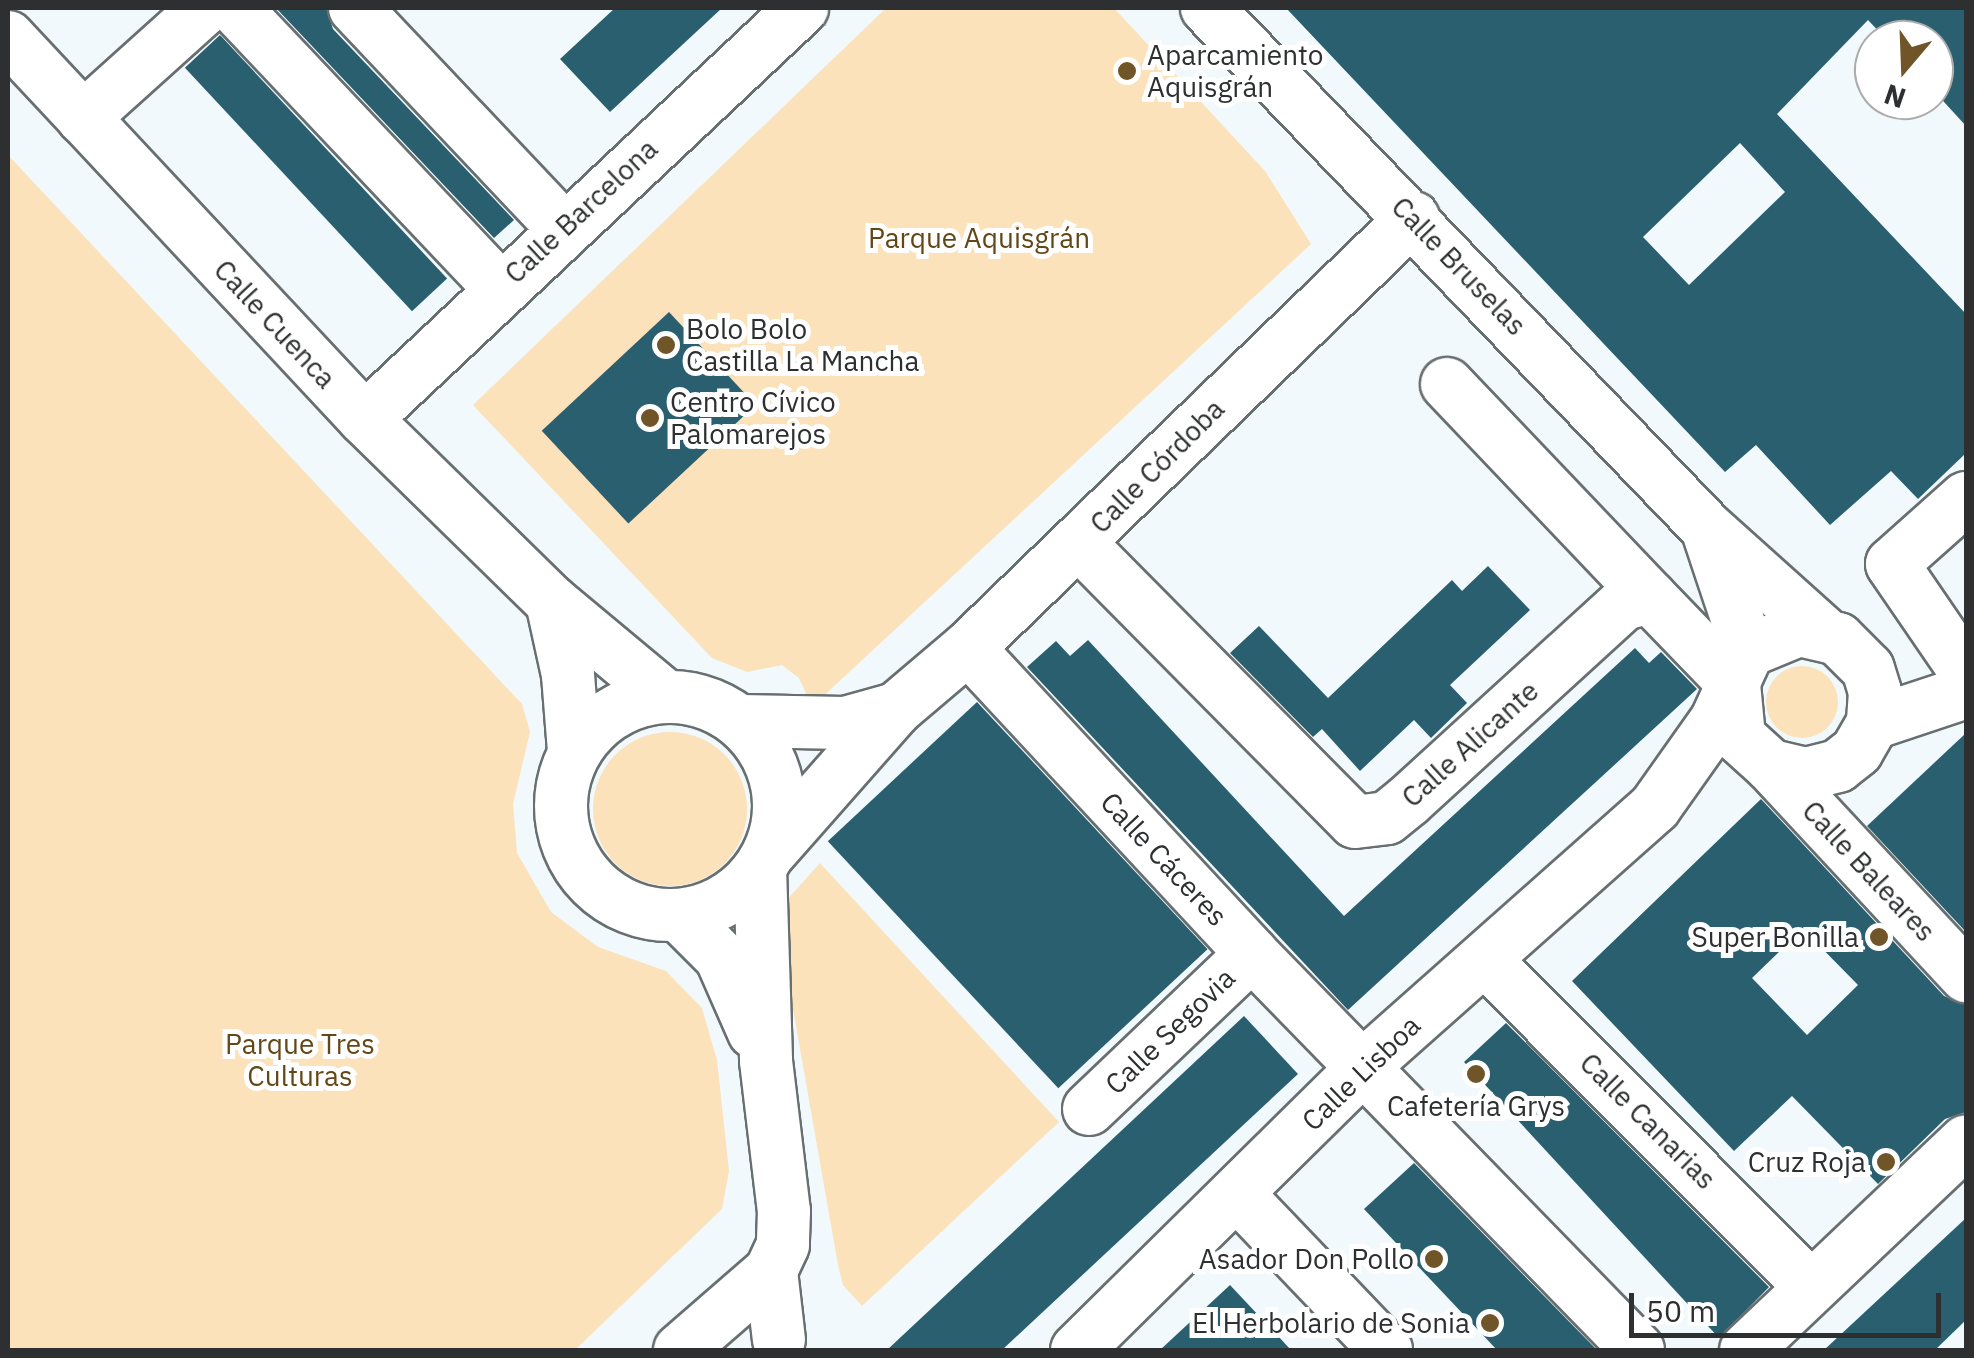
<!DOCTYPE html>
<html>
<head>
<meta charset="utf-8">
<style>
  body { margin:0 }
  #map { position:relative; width:1974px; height:1358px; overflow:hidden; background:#f2f9fc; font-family:"IBM Plex Sans",sans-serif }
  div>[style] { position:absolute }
  .green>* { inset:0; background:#fbe2ba }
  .round { border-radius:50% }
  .building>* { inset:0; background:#2a5f70; transform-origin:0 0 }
  .roads { filter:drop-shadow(2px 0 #686f71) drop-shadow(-2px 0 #686f71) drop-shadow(0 2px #686f71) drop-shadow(0 -2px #686f71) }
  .minor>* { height:52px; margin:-26px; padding:0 26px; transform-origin:26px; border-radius:26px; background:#fff }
  .minor>.ring { margin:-26px; padding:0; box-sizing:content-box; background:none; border:52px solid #fff; border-radius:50% }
  .dots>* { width:28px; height:28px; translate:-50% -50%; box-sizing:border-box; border:5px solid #fff; border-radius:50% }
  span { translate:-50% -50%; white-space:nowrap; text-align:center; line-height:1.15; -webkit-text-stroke:10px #fff; paint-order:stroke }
  .poi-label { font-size:28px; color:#2d2f30 }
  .left { translate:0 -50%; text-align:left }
  .right { translate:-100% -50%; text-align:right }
  .street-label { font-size:28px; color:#2d2f30 }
  .park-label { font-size:28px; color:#624817 }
  .frame { position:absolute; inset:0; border:10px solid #2d2f30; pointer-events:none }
  .north { position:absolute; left:1854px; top:20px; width:100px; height:100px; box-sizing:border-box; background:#fff; border:2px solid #abacac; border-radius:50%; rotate:199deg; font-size:28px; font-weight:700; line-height:40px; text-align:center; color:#2d2f30 }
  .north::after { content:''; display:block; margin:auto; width:35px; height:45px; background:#6f5527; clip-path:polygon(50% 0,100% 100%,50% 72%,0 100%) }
  .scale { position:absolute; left:1629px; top:1293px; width:312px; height:45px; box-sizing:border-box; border:5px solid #2d2f30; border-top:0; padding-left:12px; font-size:30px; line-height:35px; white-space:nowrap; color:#2d2f30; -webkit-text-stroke:8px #fff; paint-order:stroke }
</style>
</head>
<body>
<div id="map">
  <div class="green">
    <i style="clip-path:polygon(886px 8px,1114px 8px,1265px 171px,1311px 244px,818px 701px,808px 698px,799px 678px,782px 665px,747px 672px,712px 658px,473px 405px)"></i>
    <i style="clip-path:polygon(8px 155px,522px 704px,530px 732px,513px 804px,517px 853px,551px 912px,598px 947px,666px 971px,702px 1008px,717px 1060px,729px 1171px,722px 1209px,575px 1350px,8px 1350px)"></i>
    <i class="round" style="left:1766px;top:666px;width:72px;height:72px"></i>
    <i class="round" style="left:593px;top:732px;width:154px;height:154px"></i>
    <i style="clip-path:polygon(820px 863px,1059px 1122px,862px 1306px,843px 1285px,838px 1265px,780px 935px,784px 903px)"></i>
  </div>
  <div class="building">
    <i style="clip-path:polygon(276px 8px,326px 8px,333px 29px,514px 220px,494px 238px)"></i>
    <i style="clip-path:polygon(615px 8px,722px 8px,610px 112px,560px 59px)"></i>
    <i style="clip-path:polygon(evenodd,1286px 8px,1966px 8px,1966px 126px,1934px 91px,1934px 40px,1887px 40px,1868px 20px,1777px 114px,1966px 314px,1966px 453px,1918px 499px,1891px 471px,1830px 525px,1756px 445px,1725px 472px,1286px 8px,1740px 143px,1785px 192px,1689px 285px,1643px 237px,1740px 143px)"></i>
    <i style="left:220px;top:35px;width:333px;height:48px;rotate:47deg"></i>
    <i style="left:669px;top:312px;width:127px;height:174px;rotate:47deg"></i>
    <i style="clip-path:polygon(1488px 566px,1530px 610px,1450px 685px,1467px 703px,1431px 738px,1414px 720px,1360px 771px,1322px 729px,1313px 737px,1230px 653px,1259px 626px,1328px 698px,1452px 580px,1462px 591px)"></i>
    <i style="clip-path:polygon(1088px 640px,1344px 916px,1635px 648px,1649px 663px,1661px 652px,1697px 689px,1348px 1010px,1027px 667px,1056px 641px,1070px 656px)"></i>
    <i style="left:977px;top:702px;width:338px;height:204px;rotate:47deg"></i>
    <i style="clip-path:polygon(1966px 733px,1966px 932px,1867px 826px)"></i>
    <i style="clip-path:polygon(evenodd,1761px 799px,1944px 996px,1966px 1005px,1966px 1112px,1945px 1119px,1878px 1184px,1792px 1096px,1734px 1151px,1572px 981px,1761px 799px,1803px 929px,1858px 985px,1807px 1035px,1752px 978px,1803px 929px)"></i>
    <i style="clip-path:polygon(1244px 1016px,1298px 1074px,1002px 1350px,887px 1350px)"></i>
    <i style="clip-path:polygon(1506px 1023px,1769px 1287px,1719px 1338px,1464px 1062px)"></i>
    <i style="clip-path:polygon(1414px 1163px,1597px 1350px,1497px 1350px,1364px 1209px)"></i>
    <i style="clip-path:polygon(1966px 1218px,1966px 1320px,1935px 1350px,1824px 1350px)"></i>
    <i style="clip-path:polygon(1230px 1285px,1291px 1350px,1160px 1350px)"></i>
  </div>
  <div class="roads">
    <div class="minor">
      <i style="left:235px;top:8px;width:384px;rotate:46.6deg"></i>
      <i style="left:355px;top:8px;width:303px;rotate:46.6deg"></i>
      <i style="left:1207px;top:8px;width:721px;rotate:46.12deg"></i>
      <i style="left:1707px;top:528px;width:156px;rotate:41.9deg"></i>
      <i style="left:8px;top:37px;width:523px;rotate:46.94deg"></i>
      <i style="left:365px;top:419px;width:262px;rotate:44.4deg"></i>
      <i style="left:552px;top:602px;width:148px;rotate:39.8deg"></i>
      <i style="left:83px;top:118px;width:164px;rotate:-42deg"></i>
      <i style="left:1447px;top:384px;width:294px;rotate:46.4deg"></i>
      <i style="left:365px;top:419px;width:600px;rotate:-43.24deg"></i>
      <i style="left:1966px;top:498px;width:99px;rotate:138.3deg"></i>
      <i style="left:1892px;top:564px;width:131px;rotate:55.6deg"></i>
      <i style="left:1709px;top:534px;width:123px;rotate:71.6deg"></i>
      <i style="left:1079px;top:543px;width:392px;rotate:45.3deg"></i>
      <i style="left:1355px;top:822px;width:32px;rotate:-7deg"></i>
      <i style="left:1387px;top:818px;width:27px;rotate:-39deg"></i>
      <i style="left:1408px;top:801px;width:292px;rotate:-42.4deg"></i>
      <i style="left:1624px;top:604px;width:27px;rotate:-15deg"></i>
      <i style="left:1650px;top:597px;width:121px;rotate:46deg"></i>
      <i style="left:552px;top:602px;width:75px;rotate:77.6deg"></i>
      <i style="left:568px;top:675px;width:77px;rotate:85.5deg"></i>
      <i style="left:968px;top:648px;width:417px;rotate:47.1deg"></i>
      <i style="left:1252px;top:954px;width:553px;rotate:45.73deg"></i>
      <i class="ring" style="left:561px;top:697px;width:166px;height:166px"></i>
      <i style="left:741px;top:721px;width:104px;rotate:1.1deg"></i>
      <i style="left:845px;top:723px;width:53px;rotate:-15.4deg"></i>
      <i style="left:1873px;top:723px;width:98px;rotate:-18.4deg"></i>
      <i style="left:1771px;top:766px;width:287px;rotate:47.1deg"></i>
      <i style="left:770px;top:852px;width:191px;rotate:-48.6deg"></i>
      <i style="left:896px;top:709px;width:94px;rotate:-40.3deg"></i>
      <i style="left:968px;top:648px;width:619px;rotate:-44.02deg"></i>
      <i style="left:760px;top:868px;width:193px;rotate:88.2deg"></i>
      <i style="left:766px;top:1061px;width:151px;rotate:83.2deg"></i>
      <i style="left:784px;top:1211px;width:34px;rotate:92deg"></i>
      <i style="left:783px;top:1245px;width:29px;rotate:115deg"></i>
      <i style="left:771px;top:1271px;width:69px;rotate:83.4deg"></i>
      <i style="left:680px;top:916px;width:58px;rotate:45deg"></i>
      <i style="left:721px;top:957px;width:82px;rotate:66.3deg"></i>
      <i style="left:1484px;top:959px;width:462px;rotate:45.1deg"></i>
      <i style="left:1089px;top:1109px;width:225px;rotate:-43.6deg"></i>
      <i style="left:1239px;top:1196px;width:213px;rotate:46.3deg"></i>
      <i style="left:680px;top:1350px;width:121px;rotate:-41deg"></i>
      <i style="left:1077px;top:1350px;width:423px;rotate:-44.6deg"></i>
      <i style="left:1378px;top:1053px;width:370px;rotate:-41.6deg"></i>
      <i style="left:1655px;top:807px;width:105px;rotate:-54.7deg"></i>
      <i style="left:1716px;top:721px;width:77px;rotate:-65.4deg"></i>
      <i style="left:1748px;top:651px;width:55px;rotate:-22.4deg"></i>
      <i style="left:1799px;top:630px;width:40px;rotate:13deg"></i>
      <i style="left:1838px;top:639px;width:42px;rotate:45deg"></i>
      <i style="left:1868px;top:669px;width:24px;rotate:73deg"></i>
      <i style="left:1875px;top:692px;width:31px;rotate:94deg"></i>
      <i style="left:1873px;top:723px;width:32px;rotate:120deg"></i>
      <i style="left:1857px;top:751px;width:24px;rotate:142deg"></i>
      <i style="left:1838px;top:766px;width:33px;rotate:166deg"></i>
      <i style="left:1806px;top:774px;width:36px;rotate:-167deg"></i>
      <i style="left:1771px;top:766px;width:43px;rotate:-137.8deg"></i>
      <i style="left:1739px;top:737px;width:53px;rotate:-95.4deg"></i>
      <i style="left:1746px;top:1350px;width:303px;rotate:-43.5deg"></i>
    </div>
  </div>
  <div class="dots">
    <i style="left:1127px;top:71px;background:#6f5527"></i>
    <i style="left:666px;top:345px;background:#6f5527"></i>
    <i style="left:650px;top:418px;background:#6f5527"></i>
    <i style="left:1879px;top:937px;background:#6f5527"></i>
    <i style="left:1476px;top:1074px;background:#6f5527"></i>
    <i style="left:1886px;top:1162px;background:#6f5527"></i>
    <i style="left:1434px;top:1259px;background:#6f5527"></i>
    <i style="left:1490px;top:1323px;background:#6f5527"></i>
  </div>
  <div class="poi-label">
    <span class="left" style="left:1147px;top:71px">Aparcamiento<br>Aquisgrán</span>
    <span class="left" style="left:686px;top:345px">Bolo Bolo<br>Castilla La Mancha</span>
    <span class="left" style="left:670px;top:418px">Centro Cívico<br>Palomarejos</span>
    <span class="right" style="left:1859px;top:937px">Super Bonilla</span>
    <span style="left:1476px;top:1106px">Cafetería Grys</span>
    <span class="right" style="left:1866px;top:1162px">Cruz Roja</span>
    <span class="right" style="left:1414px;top:1259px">Asador Don Pollo</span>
    <span class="right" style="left:1470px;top:1323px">El Herbolario de Sonia</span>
  </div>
  <div class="street-label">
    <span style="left:581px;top:211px;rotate:-43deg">Calle Barcelona</span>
    <span style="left:1459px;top:266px;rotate:46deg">Calle Bruselas</span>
    <span style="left:275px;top:324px;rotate:47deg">Calle Cuenca</span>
    <span style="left:1157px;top:466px;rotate:-45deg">Calle Córdoba</span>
    <span style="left:1470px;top:744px;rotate:-42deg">Calle Alicante</span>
    <span style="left:1164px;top:859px;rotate:47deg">Calle Cáceres</span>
    <span style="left:1869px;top:871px;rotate:47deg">Calle Baleares</span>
    <span style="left:1170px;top:1031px;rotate:-44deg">Calle Segovia</span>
    <span style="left:1361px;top:1073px;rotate:-44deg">Calle Lisboa</span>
    <span style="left:1648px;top:1121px;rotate:45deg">Calle Canarias</span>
  </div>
  <div class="park-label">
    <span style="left:979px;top:238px">Parque Aquisgrán</span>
    <span style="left:300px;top:1060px">Parque Tres<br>Culturas</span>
  </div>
  <div class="frame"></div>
  <div class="north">N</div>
  <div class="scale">50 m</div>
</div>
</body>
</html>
